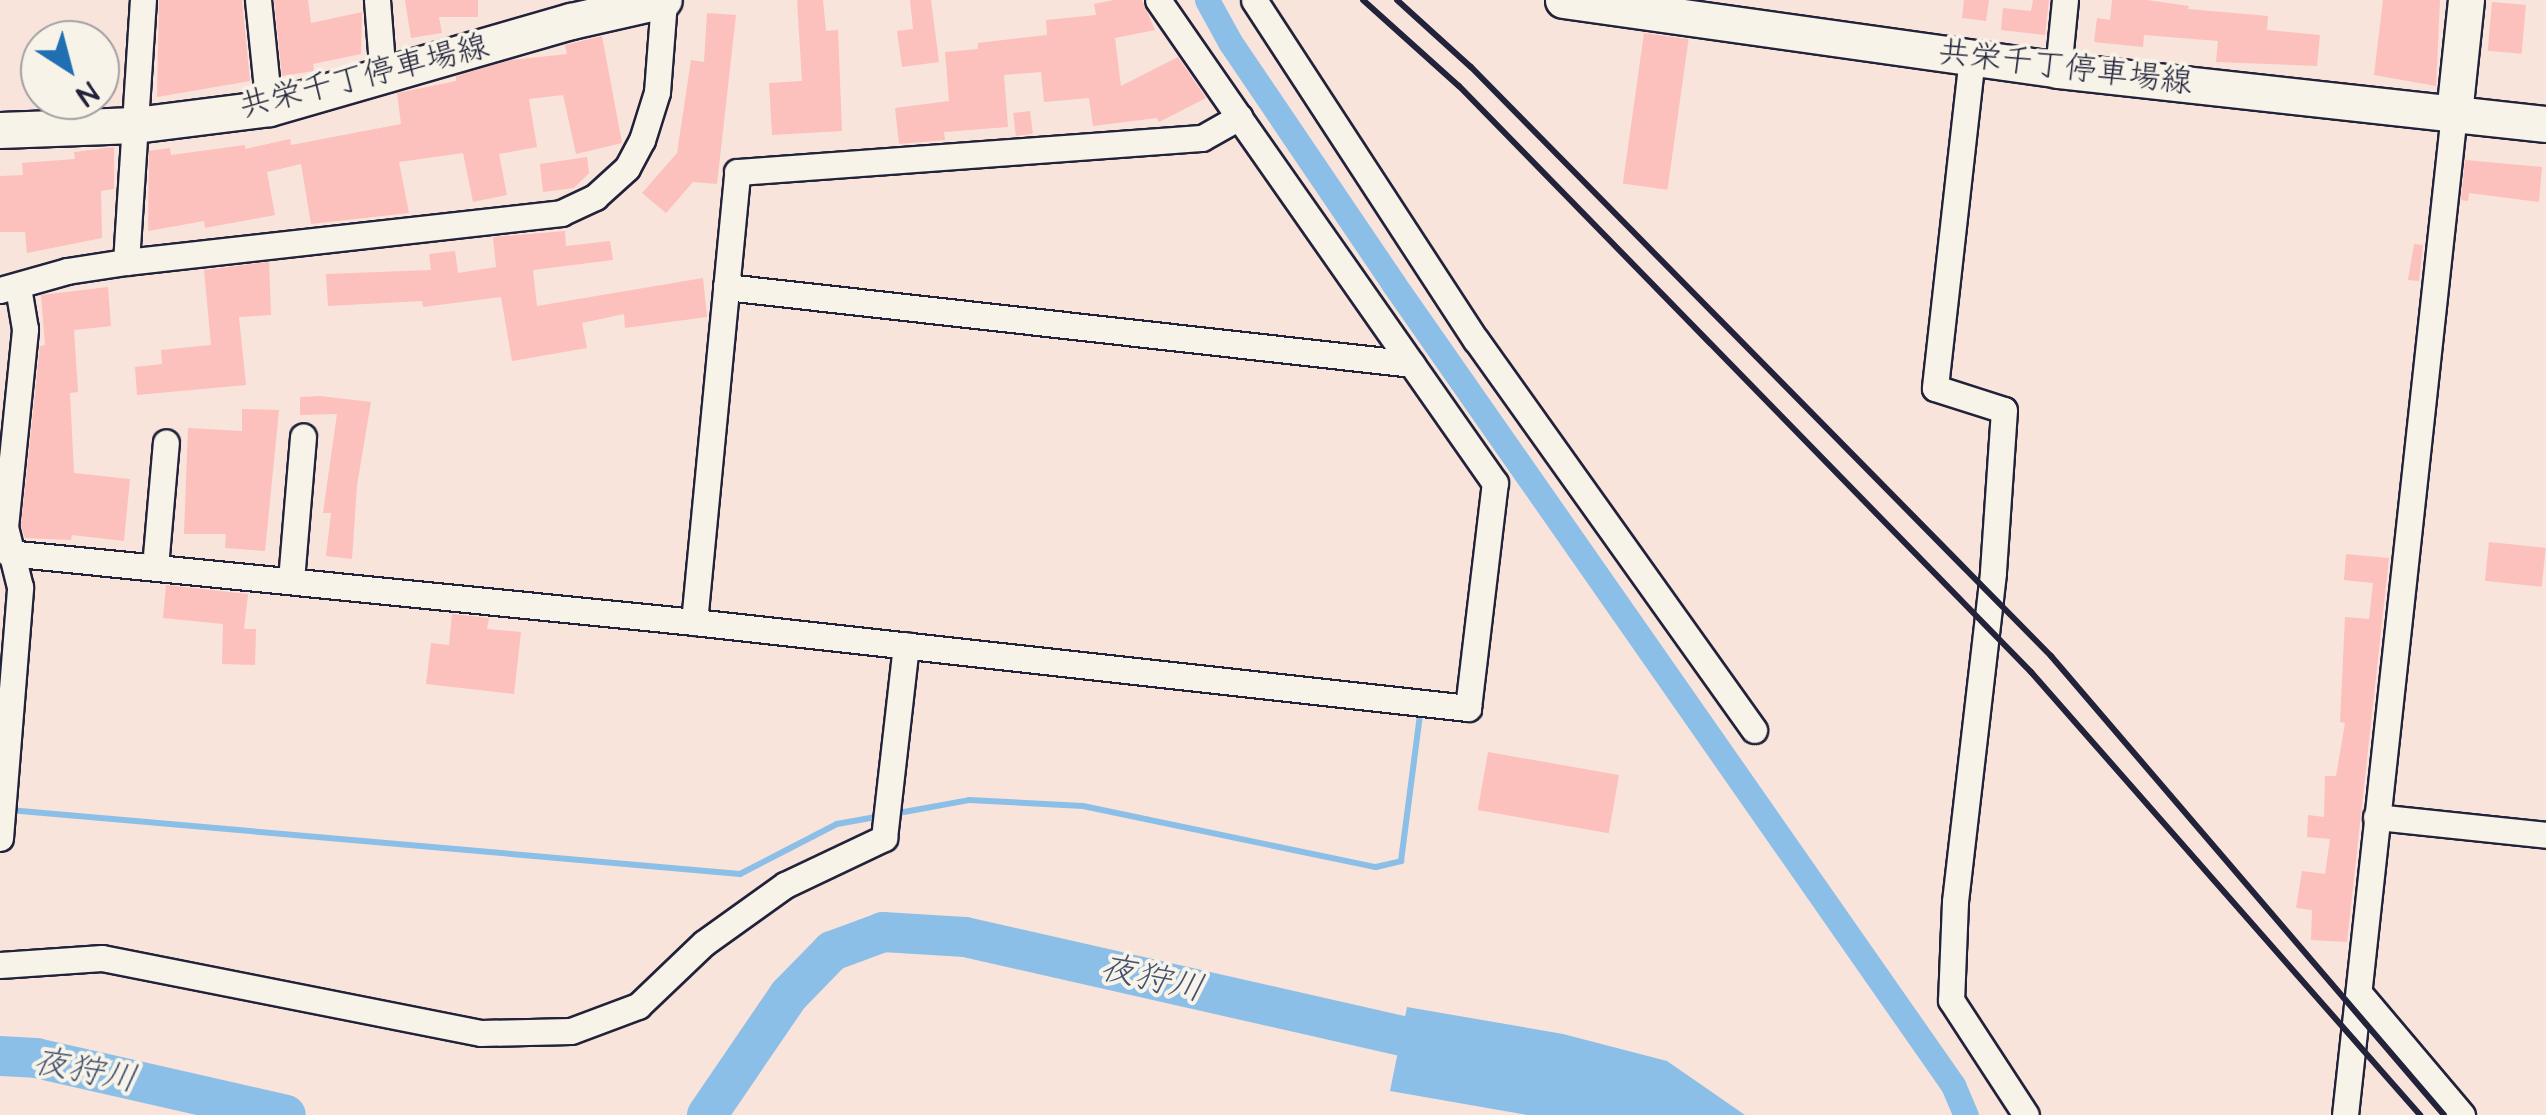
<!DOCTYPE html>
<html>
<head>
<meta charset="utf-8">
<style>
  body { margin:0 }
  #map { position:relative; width:2546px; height:1115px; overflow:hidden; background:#f8e4db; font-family:"Architects Daughter","Klee One",sans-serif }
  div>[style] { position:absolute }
  .water>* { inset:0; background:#8bbfe8 }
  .stream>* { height:6px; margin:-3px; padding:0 3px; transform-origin:3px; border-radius:3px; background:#8bbfe8 }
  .canal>* { height:25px; margin:-12.5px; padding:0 12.5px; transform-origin:12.5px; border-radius:12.5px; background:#8bbfe8 }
  .river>* { height:40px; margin:-20px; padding:0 20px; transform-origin:20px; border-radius:20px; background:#8bbfe8 }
  .building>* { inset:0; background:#fcc0bd; transform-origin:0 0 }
  .roads { filter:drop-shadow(2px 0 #22223b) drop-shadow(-2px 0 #22223b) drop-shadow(0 2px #22223b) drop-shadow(0 -2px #22223b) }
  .street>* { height:25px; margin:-12.5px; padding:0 12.5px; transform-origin:12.5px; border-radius:12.5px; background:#f7f3e8 }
  .secondary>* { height:35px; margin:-17.5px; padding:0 17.5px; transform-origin:17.5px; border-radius:17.5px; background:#f7f3e8 }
  .rail>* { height:6px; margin:-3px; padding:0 3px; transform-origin:3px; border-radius:3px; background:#22223b }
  span { translate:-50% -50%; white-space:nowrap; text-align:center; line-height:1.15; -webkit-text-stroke:8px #f7f3e8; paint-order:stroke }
  .street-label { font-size:32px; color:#22223b }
  .water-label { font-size:35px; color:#42516f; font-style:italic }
  .north { position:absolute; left:20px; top:20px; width:100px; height:100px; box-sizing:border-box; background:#f7f3e8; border:2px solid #a29fa3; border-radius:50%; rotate:144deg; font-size:28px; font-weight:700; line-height:40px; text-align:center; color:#22223b }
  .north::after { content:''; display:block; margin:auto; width:35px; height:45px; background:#1f6fb2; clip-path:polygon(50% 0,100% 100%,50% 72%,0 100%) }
</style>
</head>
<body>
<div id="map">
  <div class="water">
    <i style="clip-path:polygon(1407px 1007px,1563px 1034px,1667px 1061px,1745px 1115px,1527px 1115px,1390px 1091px)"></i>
  </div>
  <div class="stream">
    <i style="left:9px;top:810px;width:734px;rotate:5deg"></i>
    <i style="left:740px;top:874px;width:109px;rotate:-27.3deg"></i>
    <i style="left:837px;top:824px;width:45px;rotate:-10.3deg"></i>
    <i style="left:893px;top:814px;width:77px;rotate:-10.4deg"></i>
    <i style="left:969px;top:800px;width:114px;rotate:3deg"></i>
    <i style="left:1083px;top:806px;width:299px;rotate:11.8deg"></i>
    <i style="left:1376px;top:867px;width:26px;rotate:-13deg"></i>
    <i style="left:1401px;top:861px;width:147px;rotate:-82.6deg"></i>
  </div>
  <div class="canal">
    <i style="left:1207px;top:0;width:48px;rotate:61.3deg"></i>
    <i style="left:1230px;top:42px;width:291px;rotate:55.9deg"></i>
    <i style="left:1393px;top:283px;width:978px;rotate:55.08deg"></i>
    <i style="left:1953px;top:1085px;width:33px;rotate:67deg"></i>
  </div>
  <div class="river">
    <i style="left:0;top:1056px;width:36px;rotate:3deg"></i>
    <i style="left:36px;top:1058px;width:256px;rotate:12.8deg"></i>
    <i style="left:707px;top:1115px;width:145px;rotate:-55.7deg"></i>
    <i style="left:789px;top:995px;width:62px;rotate:-45.7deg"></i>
    <i style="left:832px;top:951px;width:54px;rotate:-20.4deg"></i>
    <i style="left:883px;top:932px;width:82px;rotate:3.5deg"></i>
    <i style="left:965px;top:937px;width:502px;rotate:12.76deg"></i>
  </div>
  <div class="building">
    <i style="clip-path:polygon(159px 0,242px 0,250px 81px,157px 97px)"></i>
    <i style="clip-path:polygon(274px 0,308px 0,311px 23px,362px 12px,361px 54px,313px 64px,314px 71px,282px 76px)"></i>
    <i style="clip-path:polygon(405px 0,478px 0,478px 17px,439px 17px,442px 33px,411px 38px)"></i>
    <i style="clip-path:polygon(797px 0,823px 0,826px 31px,838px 30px,842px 131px,772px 135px,769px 83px,802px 81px)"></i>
    <i style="clip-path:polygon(910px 0,931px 0,939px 62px,902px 67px,897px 31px,913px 29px)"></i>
    <i style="clip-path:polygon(1114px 0,1142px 0,1155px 30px,1115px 38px,1121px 86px,1178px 57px,1206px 98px,1159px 122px,1157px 118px,1093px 126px,1089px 98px,1044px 102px,1041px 72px,1004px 75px,1008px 127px,944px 132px,945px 140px,899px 144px,895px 108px,949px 101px,945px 52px,978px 49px,978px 43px,1047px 35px,1046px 20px,1096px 15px,1094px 4px)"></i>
    <i style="clip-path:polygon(1964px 0,1989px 0,1986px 21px,1962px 18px)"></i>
    <i style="clip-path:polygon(2033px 0,2049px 0,2045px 35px,2001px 30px,2003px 8px,2031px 11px)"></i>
    <i style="clip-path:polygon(2112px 0,2147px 0,2189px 6px,2188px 9px,2268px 16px,2267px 30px,2320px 35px,2317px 66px,2216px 62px,2218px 41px,2144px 35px,2143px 47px,2094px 42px,2097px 18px,2110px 20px)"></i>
    <i style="clip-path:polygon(2383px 0,2440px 0,2436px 86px,2374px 75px)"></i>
    <i style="left:2492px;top:2px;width:34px;height:49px;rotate:5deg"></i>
    <i style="clip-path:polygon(707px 13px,736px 15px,717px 184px,693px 182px,666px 213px,642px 193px,677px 153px,691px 60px,704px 62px)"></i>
    <i style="left:1644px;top:33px;width:45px;height:152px;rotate:8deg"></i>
    <i style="clip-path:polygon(602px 36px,622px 143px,576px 154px,563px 95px,529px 99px,537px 147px,499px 154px,507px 195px,473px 202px,463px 153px,399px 162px,409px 213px,311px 224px,301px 164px,267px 172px,275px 215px,205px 228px,204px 221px,148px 231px,149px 151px,170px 148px,171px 155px,245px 145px,245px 149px,290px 139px,291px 145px,401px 124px,397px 93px,456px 81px,456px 76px,511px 60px,567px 54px,565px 45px)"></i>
    <i style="left:1030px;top:111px;width:23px;height:17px;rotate:83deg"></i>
    <i style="clip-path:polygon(114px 147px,114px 189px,101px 191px,102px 238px,27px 253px,25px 232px,0 232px,0 176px,23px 175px,22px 163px,75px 159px,74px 152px)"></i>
    <i style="clip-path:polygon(587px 157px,589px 173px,574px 188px,543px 192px,540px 164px)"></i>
    <i style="clip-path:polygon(2465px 160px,2542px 167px,2539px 202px,2469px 193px,2468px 201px,2461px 200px)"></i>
    <i style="clip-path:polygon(565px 231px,566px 246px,610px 241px,613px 260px,533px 270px,537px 306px,703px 278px,707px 317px,625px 328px,624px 314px,582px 323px,587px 348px,512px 361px,501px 297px,423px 307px,422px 301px,328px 306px,326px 274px,431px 270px,429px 254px,455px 251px,458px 273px,496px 267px,493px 237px)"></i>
    <i style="clip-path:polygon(2414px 244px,2423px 245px,2419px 281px,2408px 280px)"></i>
    <i style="clip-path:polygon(269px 262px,271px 315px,239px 317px,246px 385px,137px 395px,135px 367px,162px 364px,161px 350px,211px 345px,204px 270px)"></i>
    <i style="clip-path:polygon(108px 287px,111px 326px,74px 330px,78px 392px,70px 393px,74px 473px,130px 479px,124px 541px,72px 535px,71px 540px,25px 538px,21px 526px,40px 346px,45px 345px,41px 295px)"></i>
    <i style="clip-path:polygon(320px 396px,371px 402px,357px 485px,352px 559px,326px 556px,331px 513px,323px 513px,325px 498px,337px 414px,300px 415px,300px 397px)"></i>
    <i style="clip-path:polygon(242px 409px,279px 410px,265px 551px,225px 548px,226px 534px,184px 534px,188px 428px,242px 431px)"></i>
    <i style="left:2489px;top:542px;width:57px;height:39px;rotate:6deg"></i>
    <i style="clip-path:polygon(2346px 554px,2389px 558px,2347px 942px,2311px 940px,2312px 910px,2296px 908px,2302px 871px,2325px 874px,2330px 839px,2307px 837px,2308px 815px,2324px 817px,2325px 776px,2336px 776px,2345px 723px,2340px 722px,2345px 617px,2369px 619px,2373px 583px,2344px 580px)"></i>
    <i style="clip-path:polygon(166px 585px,248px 594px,244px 629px,256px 629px,255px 665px,222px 664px,223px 624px,163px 618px)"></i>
    <i style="clip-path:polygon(452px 614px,489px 618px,487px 629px,521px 632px,514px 694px,426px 684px,431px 643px,449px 645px)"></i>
    <i style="left:1488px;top:752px;width:133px;height:59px;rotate:10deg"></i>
  </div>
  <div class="roads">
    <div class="street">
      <i style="left:258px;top:0;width:109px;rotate:84.2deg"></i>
      <i style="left:377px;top:0;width:78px;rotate:85.6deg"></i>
      <i style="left:1254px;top:0;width:406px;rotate:56.9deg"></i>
      <i style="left:1476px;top:340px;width:479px;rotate:54.5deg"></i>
      <i style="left:1972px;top:57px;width:333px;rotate:96.4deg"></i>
      <i style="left:1935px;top:388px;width:72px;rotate:17.7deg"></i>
      <i style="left:2004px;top:410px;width:163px;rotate:93.9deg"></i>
      <i style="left:1993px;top:573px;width:331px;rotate:96.6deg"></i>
      <i style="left:1955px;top:902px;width:98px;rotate:92.3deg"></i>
      <i style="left:1951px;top:1000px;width:137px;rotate:56.9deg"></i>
      <i style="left:2058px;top:70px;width:70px;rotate:-84.3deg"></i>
      <i style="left:126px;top:262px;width:263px;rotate:-86.3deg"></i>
      <i style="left:726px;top:287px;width:690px;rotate:6.4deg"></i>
      <i style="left:0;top:290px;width:70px;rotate:-15.8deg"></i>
      <i style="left:67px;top:271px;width:60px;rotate:-8.7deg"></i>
      <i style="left:126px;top:262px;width:438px;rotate:-6.4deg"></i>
      <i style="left:561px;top:213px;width:38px;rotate:-25deg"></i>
      <i style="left:595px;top:197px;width:43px;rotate:-42.2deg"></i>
      <i style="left:627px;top:168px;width:32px;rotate:-62deg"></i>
      <i style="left:642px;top:140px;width:50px;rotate:-72.6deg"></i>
      <i style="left:657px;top:92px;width:92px;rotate:-85.6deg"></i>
      <i style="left:8px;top:553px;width:689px;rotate:5.74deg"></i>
      <i style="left:694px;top:622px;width:779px;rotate:6.34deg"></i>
      <i style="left:1468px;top:708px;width:227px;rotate:-83.2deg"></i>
      <i style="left:1495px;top:483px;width:447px;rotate:-125deg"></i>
      <i style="left:155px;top:567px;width:125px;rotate:-85deg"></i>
      <i style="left:291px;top:580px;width:144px;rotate:-85.2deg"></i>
      <i style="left:694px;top:622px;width:452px;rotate:-84.5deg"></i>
      <i style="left:737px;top:172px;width:466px;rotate:-4.2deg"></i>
      <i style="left:1202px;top:138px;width:43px;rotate:-29.6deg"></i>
      <i style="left:1239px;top:117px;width:142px;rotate:-124.7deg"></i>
      <i style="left:2376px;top:817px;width:171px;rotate:6deg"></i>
      <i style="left:0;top:838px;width:252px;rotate:-85.4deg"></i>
      <i style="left:20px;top:587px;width:62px;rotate:-104deg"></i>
      <i style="left:5px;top:527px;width:199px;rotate:-84.2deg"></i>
      <i style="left:25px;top:329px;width:43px;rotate:-99.5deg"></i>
      <i style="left:0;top:965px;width:102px;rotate:-3.9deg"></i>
      <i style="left:102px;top:958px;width:386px;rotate:11.2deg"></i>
      <i style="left:481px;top:1033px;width:90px;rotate:-1.3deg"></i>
      <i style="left:571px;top:1031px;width:72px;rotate:-20.5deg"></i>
      <i style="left:638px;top:1006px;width:91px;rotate:-43.7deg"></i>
      <i style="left:704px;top:943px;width:100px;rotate:-35.6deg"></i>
      <i style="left:785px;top:885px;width:110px;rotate:-25.4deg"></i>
      <i style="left:884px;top:838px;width:194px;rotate:-83.5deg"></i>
      <i style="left:2359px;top:993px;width:160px;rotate:49.8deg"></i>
      <i style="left:2345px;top:1115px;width:1007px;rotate:-83.79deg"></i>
    </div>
    <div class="secondary">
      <i style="left:1563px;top:0;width:500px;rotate:8deg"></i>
      <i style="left:2058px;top:70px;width:398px;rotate:6.3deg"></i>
      <i style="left:2454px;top:114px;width:115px;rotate:-84deg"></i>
      <i style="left:2454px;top:114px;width:93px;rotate:6.2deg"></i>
      <i style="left:0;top:130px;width:135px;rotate:-2.1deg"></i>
      <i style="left:135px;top:125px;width:135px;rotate:-7.2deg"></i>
      <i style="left:269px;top:108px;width:314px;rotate:-16.1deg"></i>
      <i style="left:571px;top:21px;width:95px;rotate:-12.7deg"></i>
    </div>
  </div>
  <div class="rail">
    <i style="left:1363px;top:0;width:129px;rotate:41.9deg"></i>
    <i style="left:1459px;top:86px;width:819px;rotate:45.69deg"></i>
    <i style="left:2031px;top:672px;width:590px;rotate:48.71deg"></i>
    <i style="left:1397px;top:0;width:100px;rotate:42.2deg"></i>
    <i style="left:1471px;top:67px;width:827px;rotate:45.44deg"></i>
    <i style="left:2051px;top:656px;width:604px;rotate:49.43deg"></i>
  </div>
  <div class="street-label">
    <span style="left:2065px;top:68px;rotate:7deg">共栄千丁停車場線</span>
    <span style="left:364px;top:77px;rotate:-14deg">共栄千丁停車場線</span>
  </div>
  <div class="water-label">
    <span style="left:1152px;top:979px;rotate:13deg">夜狩川</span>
    <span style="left:85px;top:1071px;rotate:11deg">夜狩川</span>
  </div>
  <div class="north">N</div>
</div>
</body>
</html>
